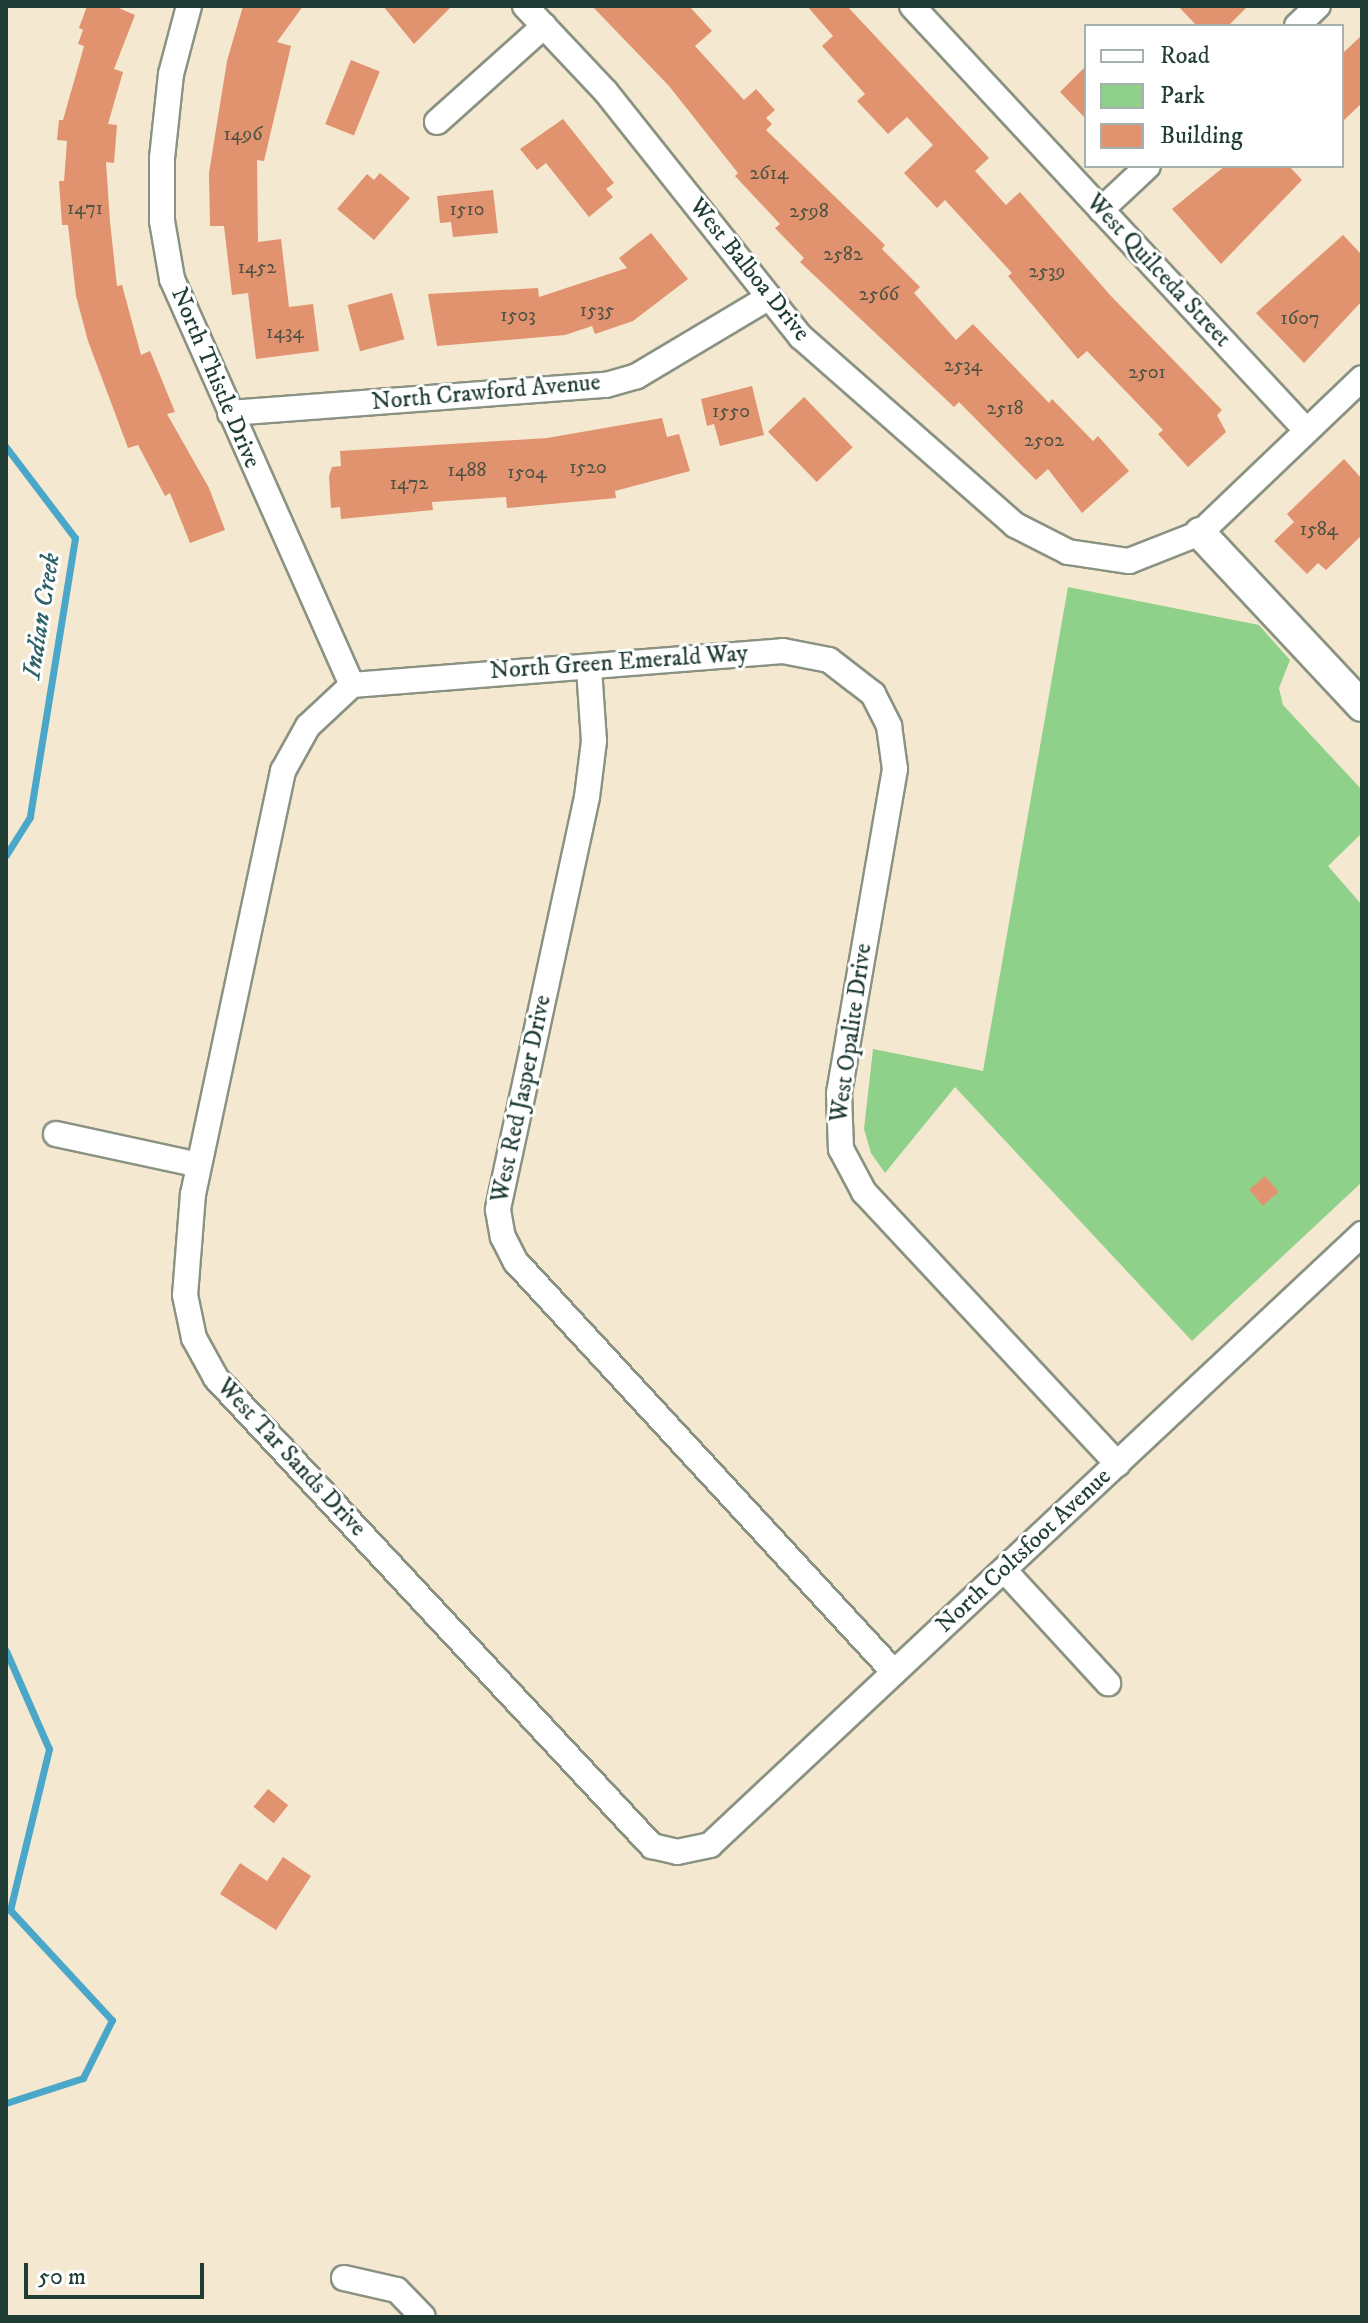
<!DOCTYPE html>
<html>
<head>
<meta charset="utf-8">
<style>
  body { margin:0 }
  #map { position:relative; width:1368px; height:2323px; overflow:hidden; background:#f4e8d0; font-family:"IM FELL DW Pica",serif }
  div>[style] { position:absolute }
  .green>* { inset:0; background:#8fd18a }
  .stream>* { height:7px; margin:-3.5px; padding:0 3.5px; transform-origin:3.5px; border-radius:3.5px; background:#4aa7c9 }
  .building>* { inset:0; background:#e1936f; transform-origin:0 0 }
  .roads { filter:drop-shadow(2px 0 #8a9282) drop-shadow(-2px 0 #8a9282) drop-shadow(0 2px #8a9282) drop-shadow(0 -2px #8a9282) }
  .minor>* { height:24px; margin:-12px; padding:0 12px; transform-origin:12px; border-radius:12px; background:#fff }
  .tertiary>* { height:30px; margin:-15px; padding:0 15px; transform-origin:15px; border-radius:15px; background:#fff }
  span { translate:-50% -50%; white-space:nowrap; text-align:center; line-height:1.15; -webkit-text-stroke:6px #fff; paint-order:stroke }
  .number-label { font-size:20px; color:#505243 }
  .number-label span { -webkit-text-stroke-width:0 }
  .street-label { font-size:24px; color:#1f3d34 }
  .water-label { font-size:26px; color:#2e6268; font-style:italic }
  .frame { position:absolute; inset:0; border:8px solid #1f3d34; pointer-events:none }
  .legend { position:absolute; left:1084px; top:24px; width:260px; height:144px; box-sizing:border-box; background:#fff; border:2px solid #a5b1ae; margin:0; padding:10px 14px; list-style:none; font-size:24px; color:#1f3d34 }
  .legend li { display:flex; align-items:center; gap:16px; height:40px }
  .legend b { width:40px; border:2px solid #a5b1ae }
  .scale { position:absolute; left:24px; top:2263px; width:180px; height:36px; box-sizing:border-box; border:4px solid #1f3d34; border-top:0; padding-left:10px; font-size:24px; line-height:28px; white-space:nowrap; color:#1f3d34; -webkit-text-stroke:6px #fff; paint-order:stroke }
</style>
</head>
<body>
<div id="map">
  <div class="green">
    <i style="clip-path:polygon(1068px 587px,1259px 625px,1290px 660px,1279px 688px,1283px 705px,1362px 790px,1362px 833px,1328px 866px,1362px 905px,1362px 1182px,1192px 1341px,955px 1087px,885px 1173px,871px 1153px,864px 1129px,873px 1049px,983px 1071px)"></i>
  </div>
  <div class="stream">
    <i style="left:6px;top:447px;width:114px;rotate:52.8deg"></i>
    <i style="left:75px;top:538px;width:283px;rotate:99.2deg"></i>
    <i style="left:30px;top:817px;width:45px;rotate:122.3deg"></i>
    <i style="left:6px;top:1651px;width:107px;rotate:66.3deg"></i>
    <i style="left:49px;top:1749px;width:166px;rotate:103.6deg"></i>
    <i style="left:10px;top:1910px;width:150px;rotate:47.2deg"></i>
    <i style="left:112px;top:2020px;width:65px;rotate:116.6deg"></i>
    <i style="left:83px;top:2078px;width:81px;rotate:162deg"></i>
  </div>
  <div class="building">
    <i style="clip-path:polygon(87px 6px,114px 6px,135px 15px,114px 69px,123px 72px,108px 124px,117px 125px,114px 163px,106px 162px,110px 222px,117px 286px,122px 285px,141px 355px,150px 351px,175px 412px,167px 414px,209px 488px,225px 530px,190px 543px,170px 493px,165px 496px,138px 445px,128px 448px,88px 341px,76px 296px,68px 225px,62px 225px,59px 181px,64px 181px,67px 141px,57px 140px,59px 120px,63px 120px,84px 46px,78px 44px,83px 30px,79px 28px)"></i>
    <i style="clip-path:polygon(243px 6px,303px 6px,277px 42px,291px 46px,264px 161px,257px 160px,258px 242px,281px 239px,289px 307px,313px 304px,319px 351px,256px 359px,248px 293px,232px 295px,224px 226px,210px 226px,209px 173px,227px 61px)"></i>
    <i style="clip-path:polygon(383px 6px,452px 6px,414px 44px)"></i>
    <i style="clip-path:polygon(592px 6px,689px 6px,712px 31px,695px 46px,744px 100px,756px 89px,775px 110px,766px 118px,772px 124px,766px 130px,885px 245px,882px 249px,920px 287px,914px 293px,956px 340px,973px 324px,1049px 403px,1052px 399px,1093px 441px,1098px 436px,1129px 471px,1082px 513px,1048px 469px,1036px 480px,959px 402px,954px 407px,800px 262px,804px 258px,775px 228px,780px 224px,735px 176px,738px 173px,669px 86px)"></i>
    <i style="clip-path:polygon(807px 6px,847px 6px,989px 158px,975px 171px,1006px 205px,1020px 192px,1110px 295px,1222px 410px,1217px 415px,1226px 432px,1188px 467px,1158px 434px,1163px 430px,1087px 351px,1078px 359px,1008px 276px,1012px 273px,945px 200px,937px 208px,904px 173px,933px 145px,907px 117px,888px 134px,857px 101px,865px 94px,822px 46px,833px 36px)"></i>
    <i style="clip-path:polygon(1178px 6px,1248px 6px,1228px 26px,1197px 26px)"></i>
    <i style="clip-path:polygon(1362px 35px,1362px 103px,1342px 122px,1342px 54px)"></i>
    <i style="left:351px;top:60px;width:31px;height:69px;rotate:22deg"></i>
    <i style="clip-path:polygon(1086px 66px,1086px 119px,1060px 92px)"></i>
    <i style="clip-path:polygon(563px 119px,614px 183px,606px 189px,613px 197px,589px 217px,546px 163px,537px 170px,520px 149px)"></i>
    <i style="clip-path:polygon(1225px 166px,1289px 166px,1302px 180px,1221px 264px,1172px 209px)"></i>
    <i style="clip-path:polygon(380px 173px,410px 198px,374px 240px,337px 209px,367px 174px,374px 180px)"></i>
    <i style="clip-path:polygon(493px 190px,498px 233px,453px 237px,451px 222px,440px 223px,437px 196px)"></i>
    <i style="clip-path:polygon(651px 233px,688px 279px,633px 321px,595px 334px,592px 326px,565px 335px,437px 346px,428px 294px,538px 288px,539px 297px,627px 268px,619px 258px)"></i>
    <i style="clip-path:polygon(1343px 235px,1362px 255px,1362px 301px,1304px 363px,1256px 313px)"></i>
    <i style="left:392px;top:293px;width:48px;height:46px;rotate:75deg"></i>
    <i style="clip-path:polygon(752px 386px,764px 435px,720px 446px,714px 424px,707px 426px,701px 399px)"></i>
    <i style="left:804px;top:397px;width:70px;height:50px;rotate:46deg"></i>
    <i style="clip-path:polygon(662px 418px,667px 437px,679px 434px,690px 471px,615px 491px,616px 498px,507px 508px,506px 497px,432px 502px,433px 510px,341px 519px,340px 507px,331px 508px,329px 476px,332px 467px,341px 466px,340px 451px,547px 438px)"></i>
    <i style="clip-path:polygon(1344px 459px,1362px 479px,1362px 535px,1326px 570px,1318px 563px,1307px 574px,1274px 541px,1294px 522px,1287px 514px)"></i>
    <i style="left:1265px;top:1176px;width:21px;height:21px;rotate:49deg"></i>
    <i style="left:268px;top:1789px;width:26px;height:23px;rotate:39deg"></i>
    <i style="clip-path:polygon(283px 1857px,311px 1876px,276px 1930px,220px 1894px,240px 1863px,267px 1881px)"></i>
  </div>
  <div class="roads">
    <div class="minor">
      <i style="left:189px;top:6px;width:70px;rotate:104.8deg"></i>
      <i style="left:171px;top:74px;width:84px;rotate:96.1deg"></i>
      <i style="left:162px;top:158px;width:63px;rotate:90deg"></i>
      <i style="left:162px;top:221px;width:59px;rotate:80.2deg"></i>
      <i style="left:172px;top:279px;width:444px;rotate:66.1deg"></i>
      <i style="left:525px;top:6px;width:118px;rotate:46.7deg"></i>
      <i style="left:606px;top:92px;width:313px;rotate:51.5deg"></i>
      <i style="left:801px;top:337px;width:285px;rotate:41.3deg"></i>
      <i style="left:1015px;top:525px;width:59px;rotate:27deg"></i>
      <i style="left:1068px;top:552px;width:62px;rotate:8.4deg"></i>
      <i style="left:1129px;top:561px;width:76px;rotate:-21.5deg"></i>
      <i style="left:1200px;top:533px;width:224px;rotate:-43.7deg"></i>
      <i style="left:912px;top:6px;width:579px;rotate:47.1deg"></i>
      <i style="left:1297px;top:26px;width:29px;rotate:-44deg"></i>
      <i style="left:437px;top:122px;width:144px;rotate:-41.9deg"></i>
      <i style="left:1101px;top:210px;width:64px;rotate:-43.1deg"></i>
      <i style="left:230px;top:413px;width:377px;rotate:-4.3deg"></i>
      <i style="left:606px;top:385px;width:32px;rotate:-16deg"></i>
      <i style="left:637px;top:376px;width:152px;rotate:-30.8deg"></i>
      <i style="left:589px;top:668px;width:73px;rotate:86.1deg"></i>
      <i style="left:594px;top:741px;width:56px;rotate:97.1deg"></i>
      <i style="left:587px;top:797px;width:422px;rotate:102.2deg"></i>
      <i style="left:498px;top:1210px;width:27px;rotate:80deg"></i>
      <i style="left:503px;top:1237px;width:28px;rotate:63deg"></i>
      <i style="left:516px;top:1262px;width:558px;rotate:47.33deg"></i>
      <i style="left:352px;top:685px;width:60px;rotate:137deg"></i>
      <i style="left:308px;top:726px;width:51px;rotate:119.1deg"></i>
      <i style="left:283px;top:771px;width:432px;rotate:102deg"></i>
      <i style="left:193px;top:1194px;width:101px;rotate:94.5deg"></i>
      <i style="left:185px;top:1295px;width:44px;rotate:78.2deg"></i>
      <i style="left:194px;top:1338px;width:46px;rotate:61.2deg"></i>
      <i style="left:216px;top:1378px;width:640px;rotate:47.03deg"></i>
      <i style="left:652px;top:1846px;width:26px;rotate:13deg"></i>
      <i style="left:677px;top:1852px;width:34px;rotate:-12deg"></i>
      <i style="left:710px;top:1845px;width:894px;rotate:-43.14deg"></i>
      <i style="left:352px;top:685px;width:432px;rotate:-4.5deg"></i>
      <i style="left:783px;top:651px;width:47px;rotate:11.1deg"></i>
      <i style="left:829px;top:660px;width:56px;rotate:37.7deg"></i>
      <i style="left:873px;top:694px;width:36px;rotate:63deg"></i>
      <i style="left:889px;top:726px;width:43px;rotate:82.1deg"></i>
      <i style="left:895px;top:769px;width:329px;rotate:99.8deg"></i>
      <i style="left:839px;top:1093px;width:56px;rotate:88deg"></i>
      <i style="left:841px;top:1149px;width:49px;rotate:61.9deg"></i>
      <i style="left:864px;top:1192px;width:372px;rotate:47deg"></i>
      <i style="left:56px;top:1134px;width:146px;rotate:12.2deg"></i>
      <i style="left:1004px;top:1570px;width:154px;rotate:47.4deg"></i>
      <i style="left:344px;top:2278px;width:54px;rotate:12.8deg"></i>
      <i style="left:397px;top:2290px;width:37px;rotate:46deg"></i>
    </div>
    <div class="tertiary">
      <i style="left:1200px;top:533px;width:237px;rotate:46.9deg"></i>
    </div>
  </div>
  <div class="number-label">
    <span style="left:243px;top:134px">1496</span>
    <span style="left:769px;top:173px">2614</span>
    <span style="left:85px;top:208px">1471</span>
    <span style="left:467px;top:209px">1510</span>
    <span style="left:809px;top:211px">2598</span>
    <span style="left:843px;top:254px">2582</span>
    <span style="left:257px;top:267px">1452</span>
    <span style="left:1047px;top:271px">2539</span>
    <span style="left:879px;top:294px">2566</span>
    <span style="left:597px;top:310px">1535</span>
    <span style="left:518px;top:315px">1503</span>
    <span style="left:1300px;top:318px">1607</span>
    <span style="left:285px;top:332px">1434</span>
    <span style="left:963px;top:365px">2534</span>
    <span style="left:1147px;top:372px">2501</span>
    <span style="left:1005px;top:408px">2518</span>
    <span style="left:731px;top:411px">1550</span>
    <span style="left:1044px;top:440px">2502</span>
    <span style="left:588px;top:467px">1520</span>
    <span style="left:467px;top:470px">1488</span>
    <span style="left:527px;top:472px">1504</span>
    <span style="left:409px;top:483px">1472</span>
    <span style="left:1319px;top:529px">1584</span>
  </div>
  <div class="street-label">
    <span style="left:749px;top:270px;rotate:51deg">West Balboa Drive</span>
    <span style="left:1158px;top:271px;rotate:47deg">West Quilceda Street</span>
    <span style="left:215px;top:378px;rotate:67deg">North Thistle Drive</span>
    <span style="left:486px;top:393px;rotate:-5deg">North Crawford Avenue</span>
    <span style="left:619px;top:663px;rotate:-4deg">North Green Emerald Way</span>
    <span style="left:852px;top:1033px;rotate:-82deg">West Opalite Drive</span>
    <span style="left:522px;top:1099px;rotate:-78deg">West Red Jasper Drive</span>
    <span style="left:291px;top:1458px;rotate:47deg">West Tar Sands Drive</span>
    <span style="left:1024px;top:1551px;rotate:-43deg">North Coltsfoot Avenue</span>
  </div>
  <div class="water-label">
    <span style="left:42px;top:616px;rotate:-81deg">Indian Creek</span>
  </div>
  <div class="frame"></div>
  <ul class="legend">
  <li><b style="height:10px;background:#fff"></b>Road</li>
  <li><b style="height:22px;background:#8fd18a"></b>Park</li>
  <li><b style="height:22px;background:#e1936f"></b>Building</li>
  </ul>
  <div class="scale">50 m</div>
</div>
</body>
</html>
